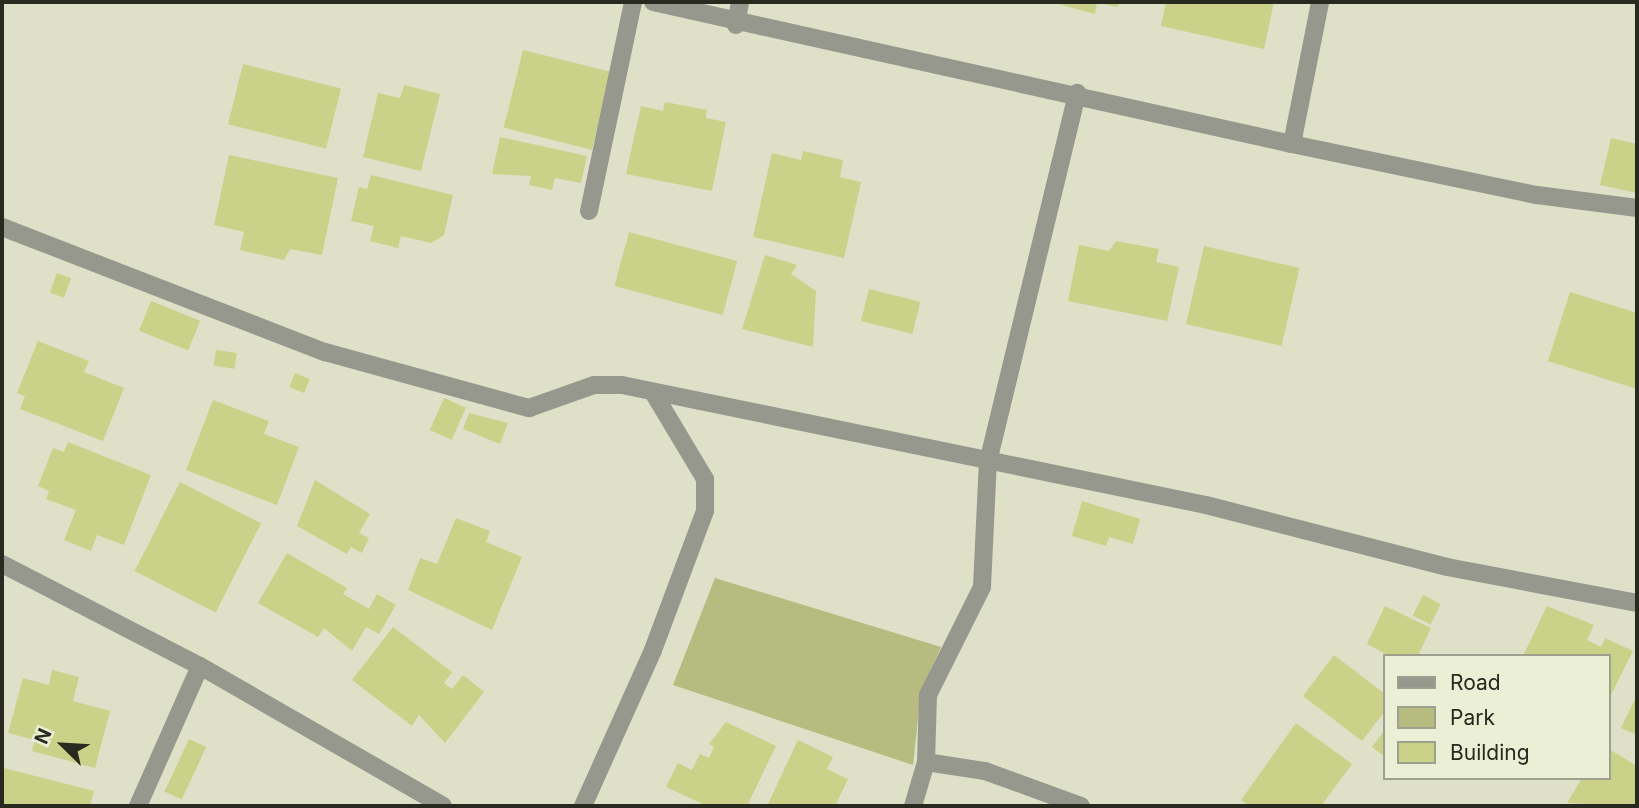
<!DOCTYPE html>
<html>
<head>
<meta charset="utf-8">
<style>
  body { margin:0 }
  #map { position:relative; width:1639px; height:808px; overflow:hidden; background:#dee1c8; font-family:Inter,sans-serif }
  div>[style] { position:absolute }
  .green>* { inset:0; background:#b6bc7f }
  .building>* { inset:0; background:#cad188; transform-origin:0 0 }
  .minor>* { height:18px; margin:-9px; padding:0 9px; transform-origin:9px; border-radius:9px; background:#97988d }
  span { translate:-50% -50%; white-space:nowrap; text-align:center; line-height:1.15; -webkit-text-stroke:5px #ebefd5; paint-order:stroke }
  .frame { position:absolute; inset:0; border:4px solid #28291f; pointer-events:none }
  .legend { position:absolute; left:1383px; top:654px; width:228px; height:126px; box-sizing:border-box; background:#ebefd5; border:2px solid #9da08c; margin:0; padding:9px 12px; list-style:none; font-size:21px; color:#28291f }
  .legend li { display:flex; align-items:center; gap:14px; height:35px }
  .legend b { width:35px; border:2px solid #9da08c }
  .north { position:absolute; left:28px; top:710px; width:70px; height:70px; -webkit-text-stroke:5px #ebefd5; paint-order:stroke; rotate:294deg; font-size:19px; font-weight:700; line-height:28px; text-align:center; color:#28291f }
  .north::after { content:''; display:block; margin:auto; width:24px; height:32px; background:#28291f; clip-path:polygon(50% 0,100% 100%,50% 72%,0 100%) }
</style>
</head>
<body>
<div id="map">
  <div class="green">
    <i style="clip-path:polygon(715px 578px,941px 647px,921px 692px,913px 765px,673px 685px)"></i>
  </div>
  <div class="building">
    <i style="clip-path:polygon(1051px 2px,1119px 2px,1118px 7px,1097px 3px,1095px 14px)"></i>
    <i style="clip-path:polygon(1166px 2px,1274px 2px,1264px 49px,1161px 26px)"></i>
    <i style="left:523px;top:50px;width:91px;height:80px;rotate:14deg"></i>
    <i style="left:243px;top:64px;width:101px;height:62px;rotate:14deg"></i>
    <i style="clip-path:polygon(404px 85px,440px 94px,421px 171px,363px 157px,378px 93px,400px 98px)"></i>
    <i style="clip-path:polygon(665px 102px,707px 110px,706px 118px,726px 122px,712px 191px,626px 174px,641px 106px,663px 111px)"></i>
    <i style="clip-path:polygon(500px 137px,587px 156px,581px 183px,555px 178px,552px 190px,529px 185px,531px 176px,492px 174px)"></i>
    <i style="clip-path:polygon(1611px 138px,1637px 144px,1637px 193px,1600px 185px)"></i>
    <i style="clip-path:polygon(803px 151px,843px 160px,840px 177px,861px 182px,844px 258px,753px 237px,772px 153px,801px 160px)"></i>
    <i style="clip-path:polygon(229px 155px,338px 178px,322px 255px,290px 249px,284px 260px,240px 250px,244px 232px,214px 225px)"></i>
    <i style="clip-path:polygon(371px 175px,453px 195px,444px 235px,431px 243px,401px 236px,398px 248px,370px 241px,374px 226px,351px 221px,359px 187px,367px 189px)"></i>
    <i style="left:629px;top:232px;width:112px;height:56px;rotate:15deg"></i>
    <i style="clip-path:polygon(1116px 241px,1159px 249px,1156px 262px,1179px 267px,1167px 321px,1068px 301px,1079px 245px,1109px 251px)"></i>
    <i style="left:1204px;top:246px;width:98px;height:80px;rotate:13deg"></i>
    <i style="clip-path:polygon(765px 255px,797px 265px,791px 274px,816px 291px,813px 347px,742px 329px)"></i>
    <i style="left:57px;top:273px;width:15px;height:21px;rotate:20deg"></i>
    <i style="left:869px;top:289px;width:53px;height:33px;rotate:14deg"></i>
    <i style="clip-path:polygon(1570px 292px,1637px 313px,1637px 389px,1548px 361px)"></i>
    <i style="left:151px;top:301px;width:53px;height:32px;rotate:22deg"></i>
    <i style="clip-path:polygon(38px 341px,89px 361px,84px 372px,124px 388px,103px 441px,20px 409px,25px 396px,17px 393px)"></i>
    <i style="left:216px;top:350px;width:21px;height:16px;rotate:8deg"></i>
    <i style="left:295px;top:373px;width:16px;height:15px;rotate:22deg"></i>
    <i style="left:444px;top:398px;width:24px;height:35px;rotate:24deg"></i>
    <i style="clip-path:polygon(213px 400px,269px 421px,264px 434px,299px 447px,277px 505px,186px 470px)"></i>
    <i style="clip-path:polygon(469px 413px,508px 423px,500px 444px,463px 429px)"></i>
    <i style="clip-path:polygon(68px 442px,151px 475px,124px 545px,97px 535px,91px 551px,64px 540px,76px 510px,46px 499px,49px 491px,38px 486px,53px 448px,64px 452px)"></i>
    <i style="clip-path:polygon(315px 480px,370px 514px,359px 533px,369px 538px,362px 553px,351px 547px,347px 554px,297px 526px)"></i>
    <i style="left:180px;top:482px;width:91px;height:100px;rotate:27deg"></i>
    <i style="clip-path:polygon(1082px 501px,1140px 519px,1133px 544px,1109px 537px,1106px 546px,1072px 536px)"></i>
    <i style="clip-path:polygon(456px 518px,490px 531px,486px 542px,522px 557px,492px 630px,408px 590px,420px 558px,437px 564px)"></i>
    <i style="clip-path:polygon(287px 553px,347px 588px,343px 594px,369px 609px,377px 594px,396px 605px,379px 634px,366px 627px,352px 651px,324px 628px,318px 637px,258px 603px)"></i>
    <i style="left:1423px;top:595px;width:20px;height:23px;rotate:27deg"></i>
    <i style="clip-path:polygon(1385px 606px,1431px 628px,1418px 656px,1390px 656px,1367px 644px)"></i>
    <i style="clip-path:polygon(1547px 606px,1594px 625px,1587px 640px,1601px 647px,1605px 638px,1633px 651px,1609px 699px,1609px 656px,1523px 656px)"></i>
    <i style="clip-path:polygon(393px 627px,452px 672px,444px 683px,452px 689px,463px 675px,484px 692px,445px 743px,419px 715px,412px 726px,352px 680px)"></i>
    <i style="clip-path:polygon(1334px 655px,1385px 694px,1385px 711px,1362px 741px,1303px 696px)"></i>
    <i style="clip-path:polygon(52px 670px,79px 677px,73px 701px,110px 711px,95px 768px,32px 751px,35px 740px,8px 733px,23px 678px,49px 685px)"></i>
    <i style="clip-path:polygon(1637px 695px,1637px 735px,1621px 728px)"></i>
    <i style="clip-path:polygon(726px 722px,776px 746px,747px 806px,707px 806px,666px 787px,678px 763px,692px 770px,700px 754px,709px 758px,714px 747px,709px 744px)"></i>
    <i style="clip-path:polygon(1296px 723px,1352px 764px,1321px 806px,1249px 806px,1241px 800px)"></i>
    <i style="clip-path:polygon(1385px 730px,1385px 757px,1372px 747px)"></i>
    <i style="left:189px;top:739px;width:19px;height:58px;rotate:25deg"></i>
    <i style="clip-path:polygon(798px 740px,833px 757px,827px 769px,848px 779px,835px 806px,767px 806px)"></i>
    <i style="clip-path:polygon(1609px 749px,1637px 766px,1637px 806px,1567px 803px,1582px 778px,1609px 778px)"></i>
    <i style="clip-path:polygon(4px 768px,94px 791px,90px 806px,2px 806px)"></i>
  </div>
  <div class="minor">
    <i style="left:653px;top:2px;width:655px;rotate:12.53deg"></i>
    <i style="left:1292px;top:144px;width:250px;rotate:11.8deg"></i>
    <i style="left:1537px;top:195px;width:101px;rotate:7.4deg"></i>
    <i style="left:736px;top:25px;width:23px;rotate:-80deg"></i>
    <i style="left:1292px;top:144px;width:145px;rotate:-78.8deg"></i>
    <i style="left:589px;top:211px;width:214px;rotate:-78.1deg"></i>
    <i style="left:2px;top:227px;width:346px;rotate:21.2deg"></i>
    <i style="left:325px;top:352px;width:212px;rotate:15.4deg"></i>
    <i style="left:529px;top:408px;width:69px;rotate:-19.5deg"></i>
    <i style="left:594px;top:385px;width:28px"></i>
    <i style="left:622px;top:385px;width:596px;rotate:11.61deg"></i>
    <i style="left:1206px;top:505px;width:249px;rotate:14.4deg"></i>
    <i style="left:1447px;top:567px;width:193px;rotate:10.7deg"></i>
    <i style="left:2px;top:564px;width:223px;rotate:27.3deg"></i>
    <i style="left:200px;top:666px;width:280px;rotate:29.9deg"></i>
    <i style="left:926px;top:762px;width:60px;rotate:8.7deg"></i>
    <i style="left:985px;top:771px;width:102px;rotate:20deg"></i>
    <i style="left:138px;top:806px;width:153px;rotate:-66.1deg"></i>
    <i style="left:583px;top:806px;width:171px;rotate:-65.8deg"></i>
    <i style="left:653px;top:650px;width:148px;rotate:-69.5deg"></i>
    <i style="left:705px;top:511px;width:32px;rotate:-90deg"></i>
    <i style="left:705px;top:479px;width:101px;rotate:-120.9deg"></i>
    <i style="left:913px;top:806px;width:46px;rotate:-73.5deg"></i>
    <i style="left:926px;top:762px;width:67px;rotate:-88.3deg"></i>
    <i style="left:928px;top:695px;width:121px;rotate:-63.4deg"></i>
    <i style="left:982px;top:587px;width:125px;rotate:-87.3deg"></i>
    <i style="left:988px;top:462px;width:380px;rotate:-76.4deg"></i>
  </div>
  <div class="frame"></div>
  <ul class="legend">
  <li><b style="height:9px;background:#97988d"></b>Road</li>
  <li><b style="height:19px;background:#b6bc7f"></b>Park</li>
  <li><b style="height:19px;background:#cad188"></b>Building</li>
  </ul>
  <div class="north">N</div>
</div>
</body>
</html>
